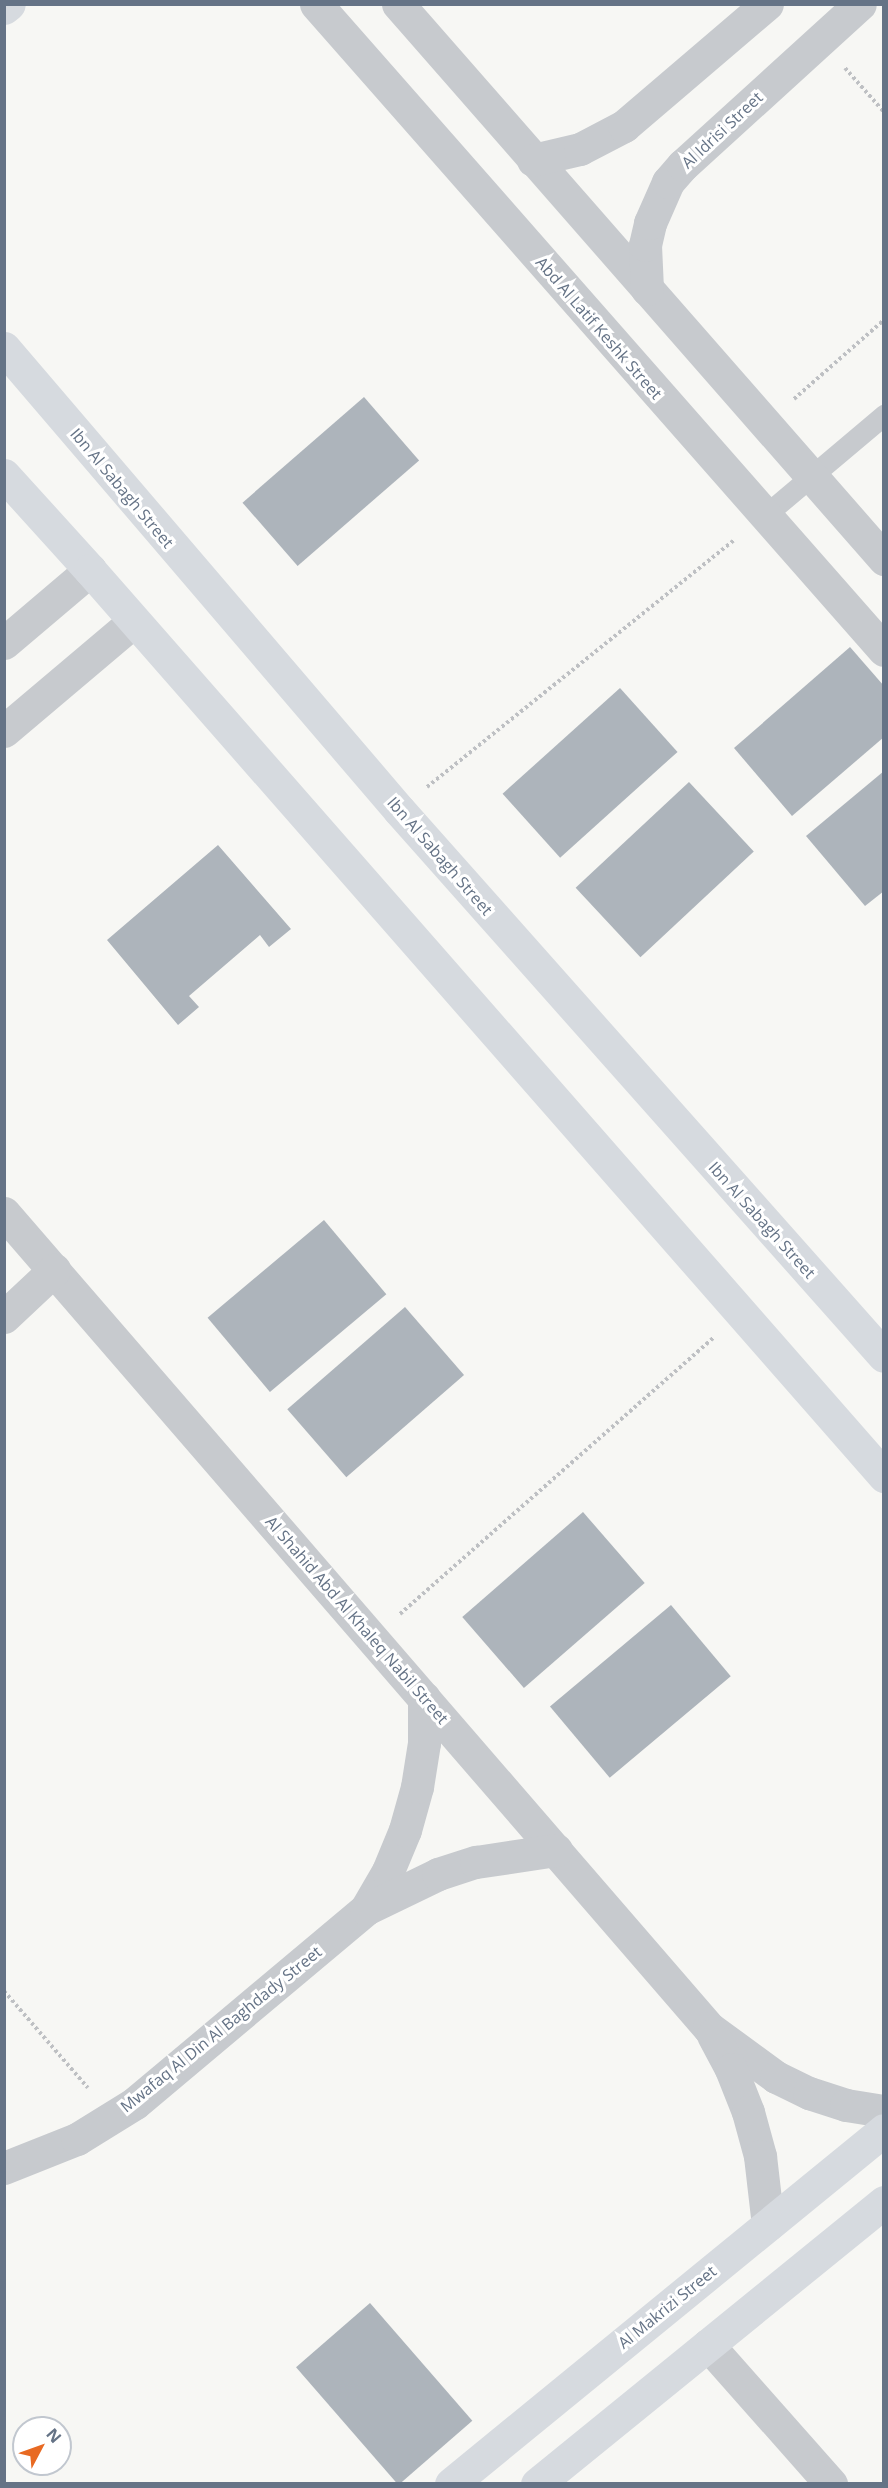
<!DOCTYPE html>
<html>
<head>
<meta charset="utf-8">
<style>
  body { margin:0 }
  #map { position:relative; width:888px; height:2488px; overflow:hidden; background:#f7f7f4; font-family:"Open Sans",sans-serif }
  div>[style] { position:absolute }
  .building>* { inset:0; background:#adb4bb; transform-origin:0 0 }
  .path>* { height:4px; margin-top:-2px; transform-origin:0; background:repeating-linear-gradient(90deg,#bec0c3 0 3px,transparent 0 6px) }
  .lane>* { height:21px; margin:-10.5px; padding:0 10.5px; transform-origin:10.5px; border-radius:10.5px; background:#c7cace }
  .street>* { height:33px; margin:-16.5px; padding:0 16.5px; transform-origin:16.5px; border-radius:16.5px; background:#c7cace }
  .secondary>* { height:33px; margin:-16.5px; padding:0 16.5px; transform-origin:16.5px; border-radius:16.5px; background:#d6dadf }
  span { translate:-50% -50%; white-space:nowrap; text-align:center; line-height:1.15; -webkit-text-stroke:6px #fff; paint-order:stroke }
  .street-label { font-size:16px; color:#657386 }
  .frame { position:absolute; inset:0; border:6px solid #657386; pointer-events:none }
  .north { position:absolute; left:12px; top:2416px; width:60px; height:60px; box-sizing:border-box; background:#fff; border:2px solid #c1c7cf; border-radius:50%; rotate:49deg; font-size:16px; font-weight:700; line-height:24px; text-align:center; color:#657386 }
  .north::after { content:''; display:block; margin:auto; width:21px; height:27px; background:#e86a23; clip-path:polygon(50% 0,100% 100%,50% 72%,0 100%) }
</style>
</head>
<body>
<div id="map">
  <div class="building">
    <i style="left:364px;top:397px;width:84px;height:161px;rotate:49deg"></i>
    <i style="clip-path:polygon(850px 647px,884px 686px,884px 737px,792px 816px,734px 748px)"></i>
    <i style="left:620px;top:688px;width:86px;height:158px;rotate:48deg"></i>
    <i style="clip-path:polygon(884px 771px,884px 891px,865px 906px,806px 836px)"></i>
    <i style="left:689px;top:782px;width:95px;height:155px;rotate:47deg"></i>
    <i style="clip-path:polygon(218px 845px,291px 929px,269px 947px,260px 935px,189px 996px,199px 1007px,178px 1025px,107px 940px)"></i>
    <i style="left:324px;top:1220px;width:97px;height:152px;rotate:50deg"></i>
    <i style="left:405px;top:1307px;width:90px;height:156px;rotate:49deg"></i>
    <i style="left:583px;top:1512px;width:94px;height:160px;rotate:49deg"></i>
    <i style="left:671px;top:1605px;width:93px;height:158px;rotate:50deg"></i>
    <i style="left:370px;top:2303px;width:156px;height:98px;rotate:49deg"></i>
  </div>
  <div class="path">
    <i style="left:845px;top:68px;width:59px;rotate:48.4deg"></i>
    <i style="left:794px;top:399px;width:120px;rotate:-41.3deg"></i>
    <i style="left:427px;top:787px;width:395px;rotate:-38.8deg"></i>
    <i style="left:400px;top:1614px;width:419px;rotate:-41.4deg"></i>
    <i style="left:4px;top:1991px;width:128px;rotate:49.1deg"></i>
  </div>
  <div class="lane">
    <i style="left:764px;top:516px;width:157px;rotate:-40.1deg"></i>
  </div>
  <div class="street">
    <i style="left:316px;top:4px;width:860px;rotate:48.68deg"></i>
    <i style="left:398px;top:4px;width:738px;rotate:48.79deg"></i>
    <i style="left:533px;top:160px;width:48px;rotate:-13.2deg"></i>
    <i style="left:580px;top:149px;width:50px;rotate:-27.6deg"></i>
    <i style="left:624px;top:126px;width:188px;rotate:-40.5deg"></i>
    <i style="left:647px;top:289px;width:44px;rotate:-92.6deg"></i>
    <i style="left:645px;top:245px;width:23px;rotate:-77deg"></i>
    <i style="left:650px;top:223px;width:45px;rotate:-66.3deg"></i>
    <i style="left:668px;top:182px;width:23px;rotate:-49deg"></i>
    <i style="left:683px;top:165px;width:239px;rotate:-42.3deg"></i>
    <i style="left:4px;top:643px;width:113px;rotate:-40.3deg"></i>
    <i style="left:4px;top:731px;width:170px;rotate:-40.2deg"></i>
    <i style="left:4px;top:1213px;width:1078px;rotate:49.14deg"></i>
    <i style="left:709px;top:2028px;width:83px;rotate:36.2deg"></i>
    <i style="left:776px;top:2077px;width:37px;rotate:26deg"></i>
    <i style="left:809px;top:2093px;width:39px;rotate:18deg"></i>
    <i style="left:846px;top:2105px;width:38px;rotate:9deg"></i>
    <i style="left:4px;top:1317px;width:69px;rotate:-43.2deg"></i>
    <i style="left:366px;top:1909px;width:44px;rotate:-59.9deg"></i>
    <i style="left:388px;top:1871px;width:44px;rotate:-67.5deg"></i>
    <i style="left:405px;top:1830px;width:45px;rotate:-74.4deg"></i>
    <i style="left:417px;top:1787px;width:45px;rotate:-81deg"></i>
    <i style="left:424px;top:1743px;width:45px;rotate:-90deg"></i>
    <i style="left:713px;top:2035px;width:38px;rotate:62deg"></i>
    <i style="left:731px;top:2069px;width:46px;rotate:68.4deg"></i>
    <i style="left:748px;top:2112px;width:46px;rotate:74.7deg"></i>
    <i style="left:760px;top:2156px;width:69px;rotate:83.4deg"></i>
    <i style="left:4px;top:2168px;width:79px;rotate:-21.7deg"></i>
    <i style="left:77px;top:2139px;width:68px;rotate:-31.8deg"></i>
    <i style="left:135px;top:2103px;width:302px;rotate:-40deg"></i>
    <i style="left:366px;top:1909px;width:80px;rotate:-25.9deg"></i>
    <i style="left:438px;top:1874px;width:40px;rotate:-18deg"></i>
    <i style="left:476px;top:1862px;width:81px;rotate:-8.5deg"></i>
    <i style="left:708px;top:2345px;width:186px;rotate:48.5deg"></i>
  </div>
  <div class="secondary">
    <i style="left:4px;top:8px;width:6px;rotate:-39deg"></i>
    <i style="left:4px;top:348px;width:608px;rotate:49.47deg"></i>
    <i style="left:399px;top:810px;width:730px;rotate:48.39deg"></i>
    <i style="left:4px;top:475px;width:128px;rotate:47.8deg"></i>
    <i style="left:90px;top:570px;width:1205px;rotate:48.77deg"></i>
    <i style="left:451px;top:2484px;width:559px;rotate:-39.27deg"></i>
    <i style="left:537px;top:2484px;width:447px;rotate:-39.1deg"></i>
  </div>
  <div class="street-label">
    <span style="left:722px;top:130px;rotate:-43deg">Al Idrisi Street</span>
    <span style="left:599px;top:328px;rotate:49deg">Abd Al Latif Keshk Street</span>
    <span style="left:122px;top:488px;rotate:50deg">Ibn Al Sabagh Street</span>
    <span style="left:440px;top:856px;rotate:49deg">Ibn Al Sabagh Street</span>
    <span style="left:762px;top:1220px;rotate:48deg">Ibn Al Sabagh Street</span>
    <span style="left:357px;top:1620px;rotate:49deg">Al Shahid Abd Al Khaleq Nabil Street</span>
    <span style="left:221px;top:2029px;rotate:-39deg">Mwafaq Al Din Al Baghdady Street</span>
    <span style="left:667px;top:2307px;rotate:-39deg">Al Makrizi Street</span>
  </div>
  <div class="frame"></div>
  <div class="north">N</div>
</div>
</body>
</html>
